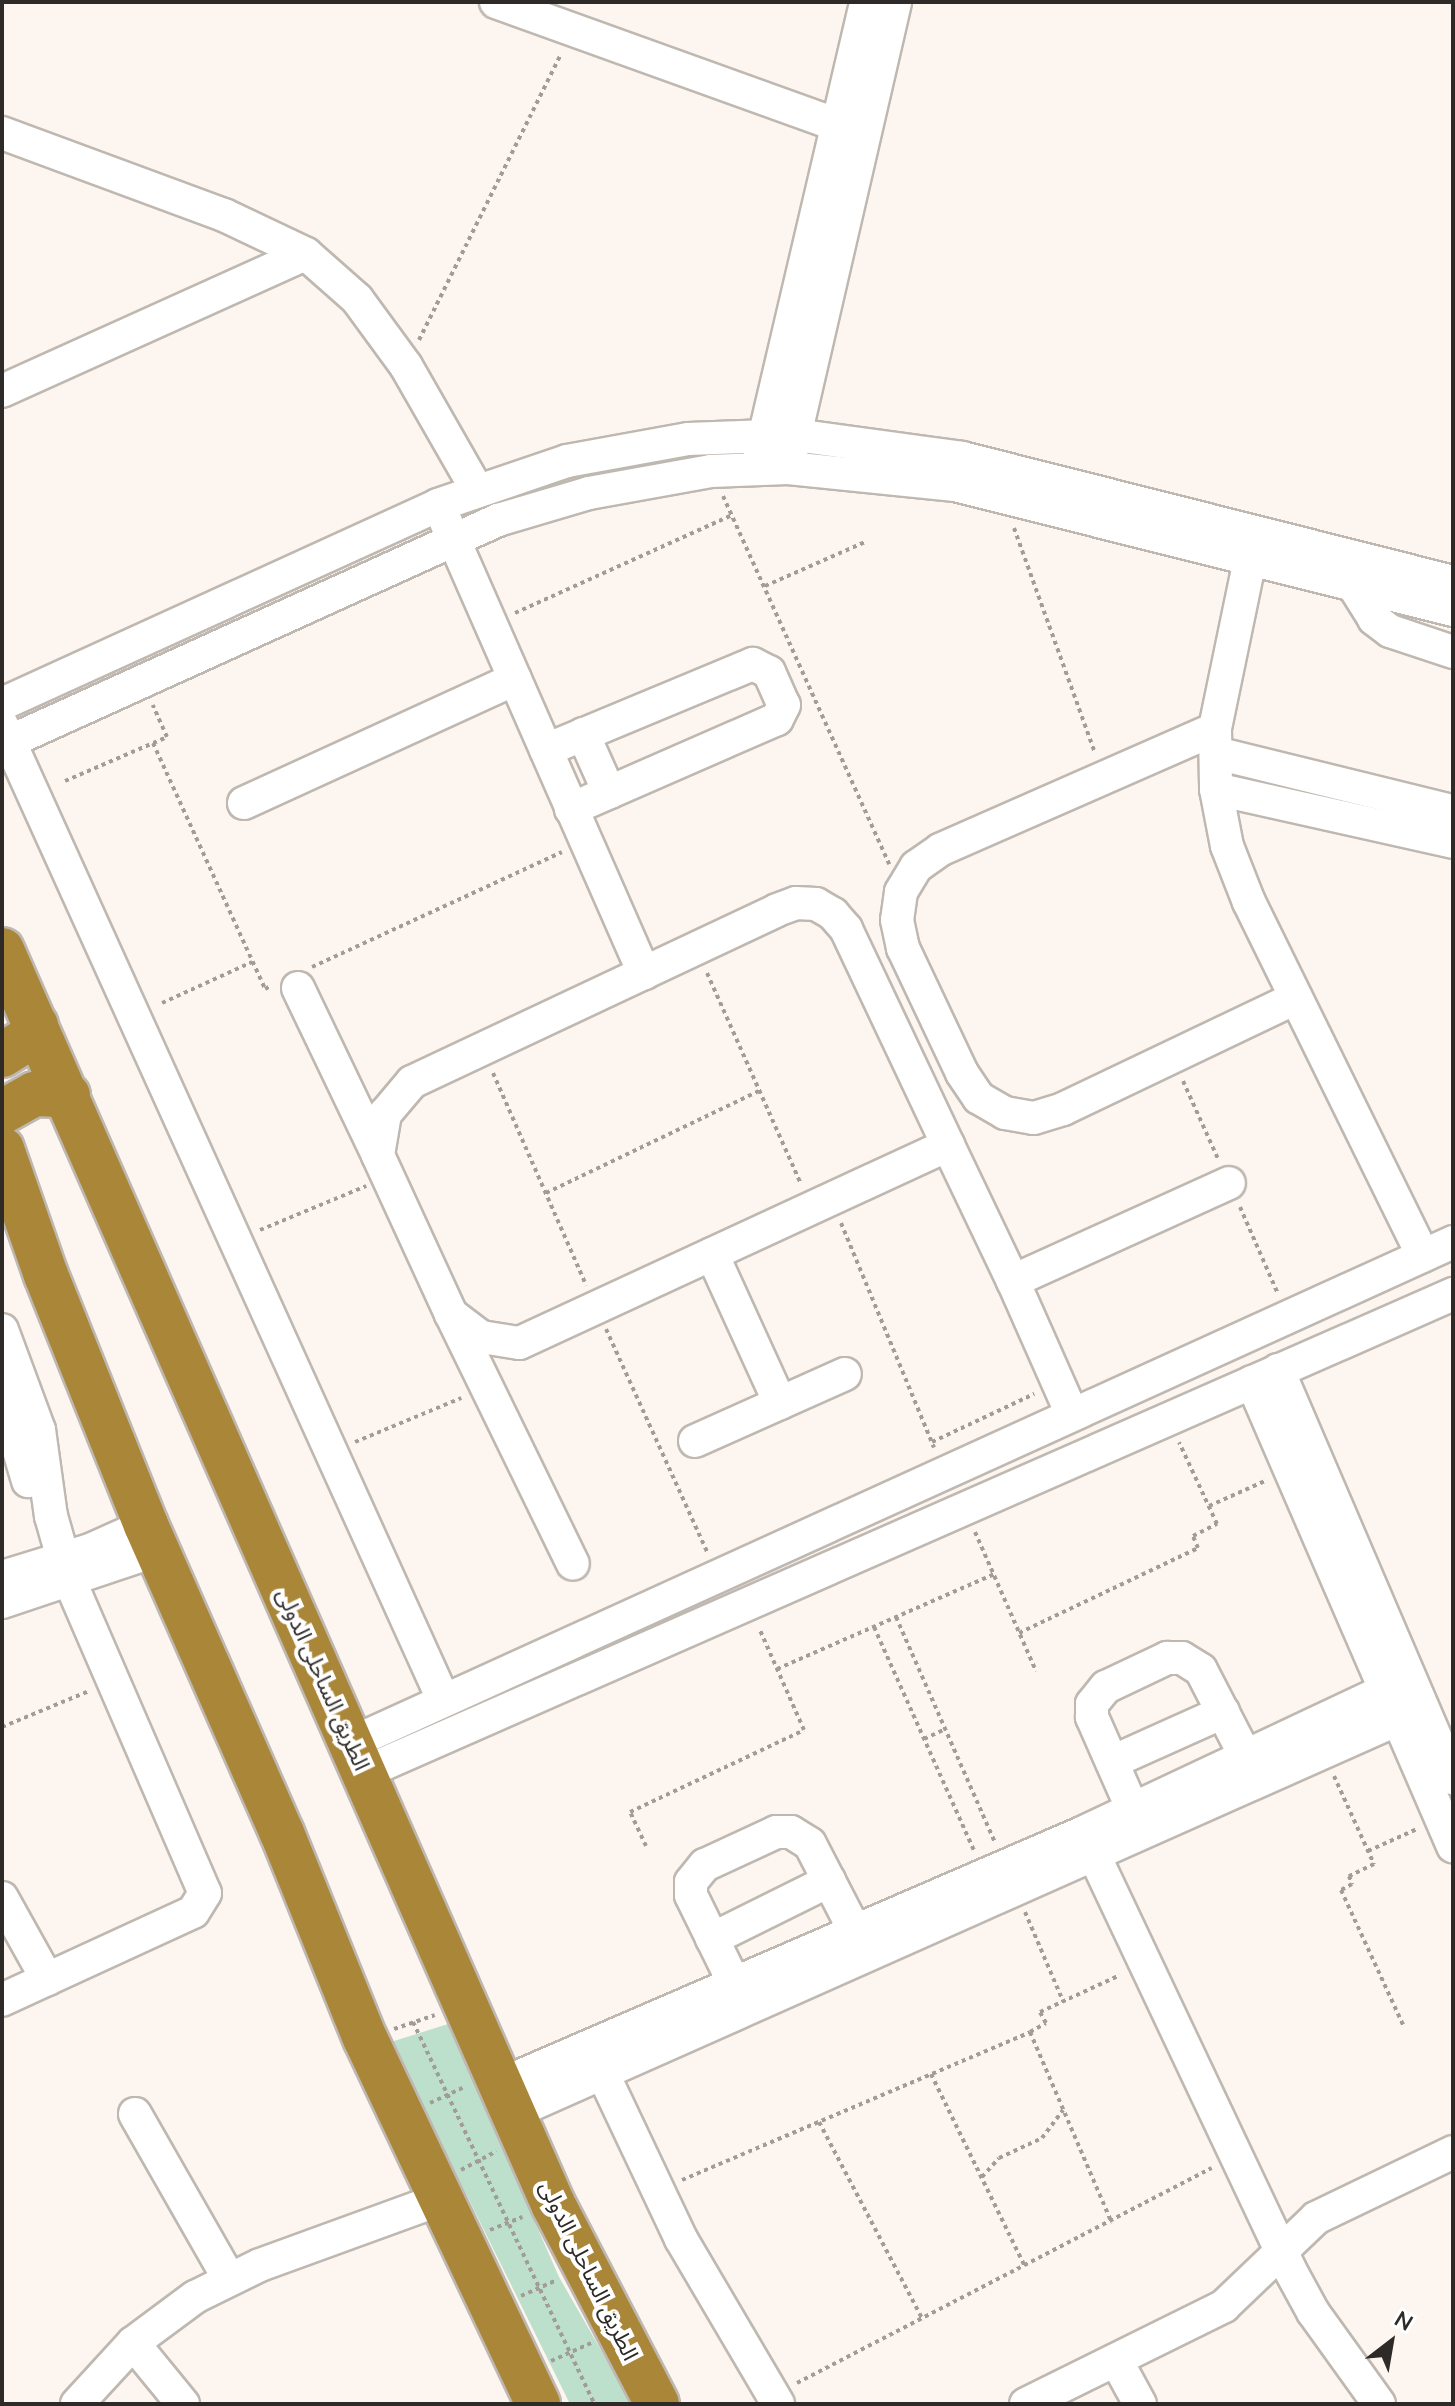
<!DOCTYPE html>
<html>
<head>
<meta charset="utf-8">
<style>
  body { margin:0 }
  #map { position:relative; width:1455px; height:2406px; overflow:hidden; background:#fdf5ef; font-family:"Nunito Sans","Noto Sans Arabic",sans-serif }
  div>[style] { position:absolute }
  .green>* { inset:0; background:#bce0cc }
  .path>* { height:4px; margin-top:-2px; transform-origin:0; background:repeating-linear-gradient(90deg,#a19c97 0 4px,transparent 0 8px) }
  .roads { filter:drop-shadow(2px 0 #bfb8b1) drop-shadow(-2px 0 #bfb8b1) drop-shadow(0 2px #bfb8b1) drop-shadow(0 -2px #bfb8b1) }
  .minor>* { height:32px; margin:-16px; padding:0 16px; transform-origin:16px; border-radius:16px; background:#fff }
  .highway>* { height:44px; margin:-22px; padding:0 22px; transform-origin:22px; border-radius:22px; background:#aa8639 }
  span { translate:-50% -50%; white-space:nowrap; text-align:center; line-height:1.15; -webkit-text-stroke:8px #fff; paint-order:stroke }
  .street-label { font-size:22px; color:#2d2a28 }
  .frame { position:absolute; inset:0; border:4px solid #2d2a28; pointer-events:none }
  .north { position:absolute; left:1351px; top:2302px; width:80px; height:80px; -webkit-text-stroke:6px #fff; paint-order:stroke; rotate:31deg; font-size:22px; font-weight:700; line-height:32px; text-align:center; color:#2d2a28 }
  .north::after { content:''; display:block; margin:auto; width:28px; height:36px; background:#2d2a28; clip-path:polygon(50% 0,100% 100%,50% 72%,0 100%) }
</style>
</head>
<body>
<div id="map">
  <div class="green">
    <i style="clip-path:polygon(448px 2024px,559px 2277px,632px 2404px,570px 2404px,391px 2042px)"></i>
  </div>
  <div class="path">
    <i style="left:419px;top:340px;width:319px;rotate:-63.6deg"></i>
    <i style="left:723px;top:496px;width:404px;rotate:65.7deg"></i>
    <i style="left:1014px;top:528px;width:239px;rotate:70.2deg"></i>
    <i style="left:765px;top:586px;width:109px;rotate:-23.7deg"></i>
    <i style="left:515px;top:613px;width:238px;rotate:-24.3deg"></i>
    <i style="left:153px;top:743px;width:270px;rotate:65.5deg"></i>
    <i style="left:265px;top:989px;width:7px;rotate:-27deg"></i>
    <i style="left:65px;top:781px;width:111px;rotate:-23.3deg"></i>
    <i style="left:167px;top:737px;width:35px;rotate:-114deg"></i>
    <i style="left:312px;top:967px;width:275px;rotate:-24.7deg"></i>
    <i style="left:707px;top:973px;width:231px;rotate:66deg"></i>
    <i style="left:162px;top:1003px;width:99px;rotate:-24.5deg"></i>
    <i style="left:1453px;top:1034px;width:22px;rotate:90deg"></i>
    <i style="left:493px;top:1073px;width:232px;rotate:66.3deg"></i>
    <i style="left:1183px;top:1081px;width:85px;rotate:65.8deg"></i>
    <i style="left:546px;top:1193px;width:236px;rotate:-25.6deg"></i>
    <i style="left:1240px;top:1207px;width:95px;rotate:66.4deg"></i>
    <i style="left:841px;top:1223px;width:243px;rotate:67.5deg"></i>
    <i style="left:260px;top:1230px;width:115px;rotate:-22.5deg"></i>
    <i style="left:606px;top:1329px;width:247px;rotate:65.6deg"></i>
    <i style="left:355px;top:1442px;width:115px;rotate:-22.5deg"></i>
    <i style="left:932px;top:1442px;width:113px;rotate:-25.2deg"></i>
    <i style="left:1209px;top:1506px;width:61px;rotate:-24.1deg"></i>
    <i style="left:975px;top:1532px;width:152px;rotate:66.3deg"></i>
    <i style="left:896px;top:1617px;width:246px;rotate:66.3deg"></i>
    <i style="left:874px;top:1627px;width:245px;rotate:65.9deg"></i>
    <i style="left:1019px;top:1633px;width:198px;rotate:-25.4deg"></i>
    <i style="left:1198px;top:1548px;width:13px;rotate:-113deg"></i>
    <i style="left:1193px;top:1536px;width:27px;rotate:-27deg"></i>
    <i style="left:1217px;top:1524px;width:90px;rotate:-114.9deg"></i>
    <i style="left:777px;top:1669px;width:237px;rotate:-23.6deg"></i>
    <i style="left:2px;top:1727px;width:94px;rotate:-22.5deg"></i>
    <i style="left:924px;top:1739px;width:23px;rotate:-25deg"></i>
    <i style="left:1334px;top:1776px;width:97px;rotate:65.6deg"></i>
    <i style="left:1374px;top:1864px;width:28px;rotate:154deg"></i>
    <i style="left:1349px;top:1876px;width:9px;rotate:69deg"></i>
    <i style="left:1352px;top:1884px;width:13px;rotate:151deg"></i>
    <i style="left:1341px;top:1890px;width:151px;rotate:65.3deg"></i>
    <i style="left:646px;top:1846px;width:38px;rotate:-115deg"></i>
    <i style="left:630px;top:1812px;width:192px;rotate:-25.2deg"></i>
    <i style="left:804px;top:1730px;width:111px;rotate:-113.8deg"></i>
    <i style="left:1368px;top:1851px;width:54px;rotate:-24.2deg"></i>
    <i style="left:1025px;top:1912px;width:97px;rotate:66.9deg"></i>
    <i style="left:413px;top:2022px;width:423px;rotate:64.6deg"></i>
    <i style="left:394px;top:2029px;width:43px;rotate:-18.9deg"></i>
    <i style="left:1030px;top:2032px;width:18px;rotate:-29deg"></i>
    <i style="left:1046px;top:2023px;width:13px;rotate:-119deg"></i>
    <i style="left:1040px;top:2012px;width:88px;rotate:-24.8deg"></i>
    <i style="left:931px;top:2074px;width:215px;rotate:64deg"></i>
    <i style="left:430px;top:2103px;width:38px;rotate:-25deg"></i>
    <i style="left:819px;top:2122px;width:224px;rotate:62.3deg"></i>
    <i style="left:461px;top:2170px;width:40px;rotate:-28deg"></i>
    <i style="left:982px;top:2177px;width:25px;rotate:-48deg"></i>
    <i style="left:999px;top:2158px;width:47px;rotate:-24.9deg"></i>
    <i style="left:1042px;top:2138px;width:35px;rotate:-53deg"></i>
    <i style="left:682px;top:2180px;width:378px;rotate:-23deg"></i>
    <i style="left:1030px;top:2032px;width:208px;rotate:66.8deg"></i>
    <i style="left:490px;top:2230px;width:35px;rotate:-22deg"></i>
    <i style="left:521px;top:2296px;width:39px;rotate:-24deg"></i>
    <i style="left:551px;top:2361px;width:44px;rotate:-24.2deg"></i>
    <i style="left:797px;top:2383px;width:467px;rotate:-27.4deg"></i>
  </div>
  <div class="roads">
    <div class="minor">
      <i style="left:496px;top:2px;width:363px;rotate:19.8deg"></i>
      <i style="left:2px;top:133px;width:237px;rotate:20.3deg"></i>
      <i style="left:224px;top:215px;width:91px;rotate:25.4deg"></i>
      <i style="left:306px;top:254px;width:68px;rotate:41.4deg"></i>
      <i style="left:357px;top:299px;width:83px;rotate:53.8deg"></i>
      <i style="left:406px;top:366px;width:143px;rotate:60.2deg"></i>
      <i style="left:2px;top:391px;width:333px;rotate:-24.3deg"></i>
      <i style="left:791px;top:453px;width:463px;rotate:-77deg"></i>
      <i style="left:760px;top:455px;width:465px;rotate:-76.8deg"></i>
      <i style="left:446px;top:522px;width:493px;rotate:66.3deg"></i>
      <i style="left:1254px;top:540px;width:193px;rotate:101.7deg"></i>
      <i style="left:1215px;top:729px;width:60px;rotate:89deg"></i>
      <i style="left:1216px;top:789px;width:58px;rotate:79.1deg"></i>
      <i style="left:1227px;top:846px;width:60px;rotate:68.6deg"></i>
      <i style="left:1249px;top:902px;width:394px;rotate:63.8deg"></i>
      <i style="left:1355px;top:588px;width:36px;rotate:58deg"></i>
      <i style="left:1374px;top:619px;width:20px;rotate:37deg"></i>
      <i style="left:1390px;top:631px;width:66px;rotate:18.4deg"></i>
      <i style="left:2px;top:704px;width:479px;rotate:-24.5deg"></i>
      <i style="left:438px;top:505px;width:136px;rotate:-18.8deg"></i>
      <i style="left:567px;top:461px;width:123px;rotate:-10.3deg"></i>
      <i style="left:688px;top:439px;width:107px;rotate:-2.1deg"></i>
      <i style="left:795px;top:435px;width:169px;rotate:7.8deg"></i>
      <i style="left:962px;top:458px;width:506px;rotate:14.17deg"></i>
      <i style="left:2px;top:725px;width:1069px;rotate:65.64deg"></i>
      <i style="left:1215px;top:729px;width:300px;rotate:156.3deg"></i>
      <i style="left:940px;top:850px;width:29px;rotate:145deg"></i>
      <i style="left:916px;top:867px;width:29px;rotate:121deg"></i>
      <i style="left:901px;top:892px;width:28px;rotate:98deg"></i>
      <i style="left:897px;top:920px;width:29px;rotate:78deg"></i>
      <i style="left:903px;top:948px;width:138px;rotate:64.7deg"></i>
      <i style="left:962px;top:1073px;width:30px;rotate:56deg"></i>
      <i style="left:979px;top:1098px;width:30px;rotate:30deg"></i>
      <i style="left:1005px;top:1113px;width:29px;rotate:10deg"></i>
      <i style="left:1034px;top:1118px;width:30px;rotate:-17deg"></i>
      <i style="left:1063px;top:1109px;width:258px;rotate:-25.5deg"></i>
      <i style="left:583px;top:734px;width:64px;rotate:65.9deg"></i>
      <i style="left:2px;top:745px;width:545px;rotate:-24.4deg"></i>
      <i style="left:498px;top:520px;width:95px;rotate:-16.5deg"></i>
      <i style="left:589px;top:493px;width:124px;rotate:-10.2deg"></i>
      <i style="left:711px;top:471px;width:77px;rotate:-2.2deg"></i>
      <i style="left:788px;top:468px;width:168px;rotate:5.8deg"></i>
      <i style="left:955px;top:485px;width:513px;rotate:14.09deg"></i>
      <i style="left:546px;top:750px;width:224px;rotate:-22.6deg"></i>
      <i style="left:753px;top:664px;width:18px;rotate:27deg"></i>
      <i style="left:769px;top:672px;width:36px;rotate:66deg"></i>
      <i style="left:784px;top:705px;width:16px;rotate:117deg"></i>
      <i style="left:777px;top:719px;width:225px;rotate:156.4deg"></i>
      <i style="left:1216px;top:753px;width:244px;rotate:13.8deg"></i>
      <i style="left:1216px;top:789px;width:243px;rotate:12.6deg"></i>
      <i style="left:244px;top:803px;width:298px;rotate:-24.6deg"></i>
      <i style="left:298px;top:988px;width:185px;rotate:64.4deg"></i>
      <i style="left:948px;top:1145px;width:472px;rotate:155.2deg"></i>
      <i style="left:519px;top:1343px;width:38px;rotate:-171deg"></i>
      <i style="left:481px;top:1337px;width:38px;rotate:-143deg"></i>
      <i style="left:451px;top:1314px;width:175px;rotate:-114.7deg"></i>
      <i style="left:378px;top:1155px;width:42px;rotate:-80.3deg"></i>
      <i style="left:385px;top:1114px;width:42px;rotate:-49.8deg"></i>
      <i style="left:412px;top:1082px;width:403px;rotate:-25.2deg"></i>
      <i style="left:777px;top:910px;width:20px;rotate:-20deg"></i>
      <i style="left:796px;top:903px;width:20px;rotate:3deg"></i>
      <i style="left:816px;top:904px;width:20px;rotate:30deg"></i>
      <i style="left:833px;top:914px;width:20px;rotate:49deg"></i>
      <i style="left:846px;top:929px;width:239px;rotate:64.7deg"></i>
      <i style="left:948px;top:1145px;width:151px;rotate:64.5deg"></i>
      <i style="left:1013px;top:1281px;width:145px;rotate:66.1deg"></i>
      <i style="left:712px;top:1254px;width:164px;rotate:65.5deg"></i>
      <i style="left:1013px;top:1281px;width:237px;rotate:-24.4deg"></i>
      <i style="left:454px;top:1320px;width:271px;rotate:64deg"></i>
      <i style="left:2px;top:1330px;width:107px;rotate:69.7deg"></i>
      <i style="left:39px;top:1430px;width:87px;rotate:82.1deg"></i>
      <i style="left:51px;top:1516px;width:66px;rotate:74.1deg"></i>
      <i style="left:69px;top:1579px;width:342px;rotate:66.6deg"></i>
      <i style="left:205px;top:1893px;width:22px;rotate:122deg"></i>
      <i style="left:193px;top:1912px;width:210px;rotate:155.3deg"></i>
      <i style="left:1278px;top:1370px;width:444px;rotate:66.8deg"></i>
      <i style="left:1252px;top:1382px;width:506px;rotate:66.58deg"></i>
      <i style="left:2px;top:1393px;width:92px;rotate:73.5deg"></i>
      <i style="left:695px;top:1441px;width:164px;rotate:-24.1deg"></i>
      <i style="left:2px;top:1577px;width:92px;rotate:-17.1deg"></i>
      <i style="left:90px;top:1550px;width:61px;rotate:-24.1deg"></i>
      <i style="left:2px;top:1602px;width:163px;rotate:-18.5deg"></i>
      <i style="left:349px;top:1744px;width:1213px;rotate:-24.45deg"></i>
      <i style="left:1112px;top:1762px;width:122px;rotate:-24.2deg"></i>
      <i style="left:363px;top:1773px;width:1191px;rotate:-23.72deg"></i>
      <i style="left:1133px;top:1810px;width:102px;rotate:-113.8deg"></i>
      <i style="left:1092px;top:1717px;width:13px;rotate:-90deg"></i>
      <i style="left:1092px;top:1704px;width:22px;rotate:-51deg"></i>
      <i style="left:1106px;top:1687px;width:68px;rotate:-25.4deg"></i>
      <i style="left:1167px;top:1658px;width:15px"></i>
      <i style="left:1182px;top:1658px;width:22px;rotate:32deg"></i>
      <i style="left:1201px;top:1670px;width:98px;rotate:62.7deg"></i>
      <i style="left:1094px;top:1855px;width:457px;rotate:64.7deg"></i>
      <i style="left:1289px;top:2268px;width:50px;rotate:61.4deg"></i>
      <i style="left:1313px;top:2312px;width:113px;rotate:54.3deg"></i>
      <i style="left:2px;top:1898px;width:93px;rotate:60.9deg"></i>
      <i style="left:712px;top:1939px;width:131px;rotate:-26.4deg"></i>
      <i style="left:735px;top:1985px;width:100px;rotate:-116.1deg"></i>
      <i style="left:691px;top:1895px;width:13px;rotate:-90deg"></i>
      <i style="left:691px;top:1882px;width:22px;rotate:-51deg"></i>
      <i style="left:705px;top:1865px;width:78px;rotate:-24.9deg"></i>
      <i style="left:776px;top:1832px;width:15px"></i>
      <i style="left:791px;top:1832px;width:22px;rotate:32deg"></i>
      <i style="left:810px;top:1844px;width:100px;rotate:62.7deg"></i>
      <i style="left:595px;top:2057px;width:201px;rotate:64.7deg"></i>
      <i style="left:681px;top:2239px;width:191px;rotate:59.5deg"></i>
      <i style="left:504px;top:2083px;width:630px;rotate:-23.39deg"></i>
      <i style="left:1082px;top:1833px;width:336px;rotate:-25.2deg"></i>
      <i style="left:515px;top:2112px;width:967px;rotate:-23.99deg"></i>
      <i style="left:135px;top:2114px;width:190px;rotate:60.3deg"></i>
      <i style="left:133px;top:2343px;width:79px;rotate:50.7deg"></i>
      <i style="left:1116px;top:2360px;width:50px;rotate:61.4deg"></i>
      <i style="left:77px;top:2404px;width:83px;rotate:-47.4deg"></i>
      <i style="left:133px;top:2343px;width:77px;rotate:-36.6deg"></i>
      <i style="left:195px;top:2297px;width:72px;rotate:-26.2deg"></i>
      <i style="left:260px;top:2265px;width:193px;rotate:-20deg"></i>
      <i style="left:1026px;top:2404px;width:221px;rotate:-26.3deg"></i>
      <i style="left:1224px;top:2306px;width:127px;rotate:-43.7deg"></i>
      <i style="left:1316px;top:2218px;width:152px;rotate:-25.7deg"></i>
    </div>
    <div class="highway">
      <i style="left:2px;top:950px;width:1370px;rotate:66.28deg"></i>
      <i style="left:553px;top:2204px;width:225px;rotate:62.5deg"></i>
      <i style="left:2px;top:1055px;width:31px;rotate:-32deg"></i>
      <i style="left:28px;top:1039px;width:16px;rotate:-60deg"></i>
      <i style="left:2px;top:1112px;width:37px;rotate:-29deg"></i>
      <i style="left:34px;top:1094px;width:34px;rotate:2deg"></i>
      <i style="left:2px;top:1149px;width:133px;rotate:70.8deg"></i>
      <i style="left:46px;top:1275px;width:269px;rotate:68.2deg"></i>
      <i style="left:146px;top:1525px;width:337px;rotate:66.2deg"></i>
      <i style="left:282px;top:1833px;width:221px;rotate:68deg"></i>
      <i style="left:365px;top:2038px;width:405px;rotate:64.7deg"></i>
    </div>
  </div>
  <div class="street-label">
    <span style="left:322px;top:1680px;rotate:66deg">الطريق الساحلى الدولى</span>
    <span style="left:588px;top:2271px;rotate:64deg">الطريق الساحلى الدولى</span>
  </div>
  <div class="frame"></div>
  <div class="north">N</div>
</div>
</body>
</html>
